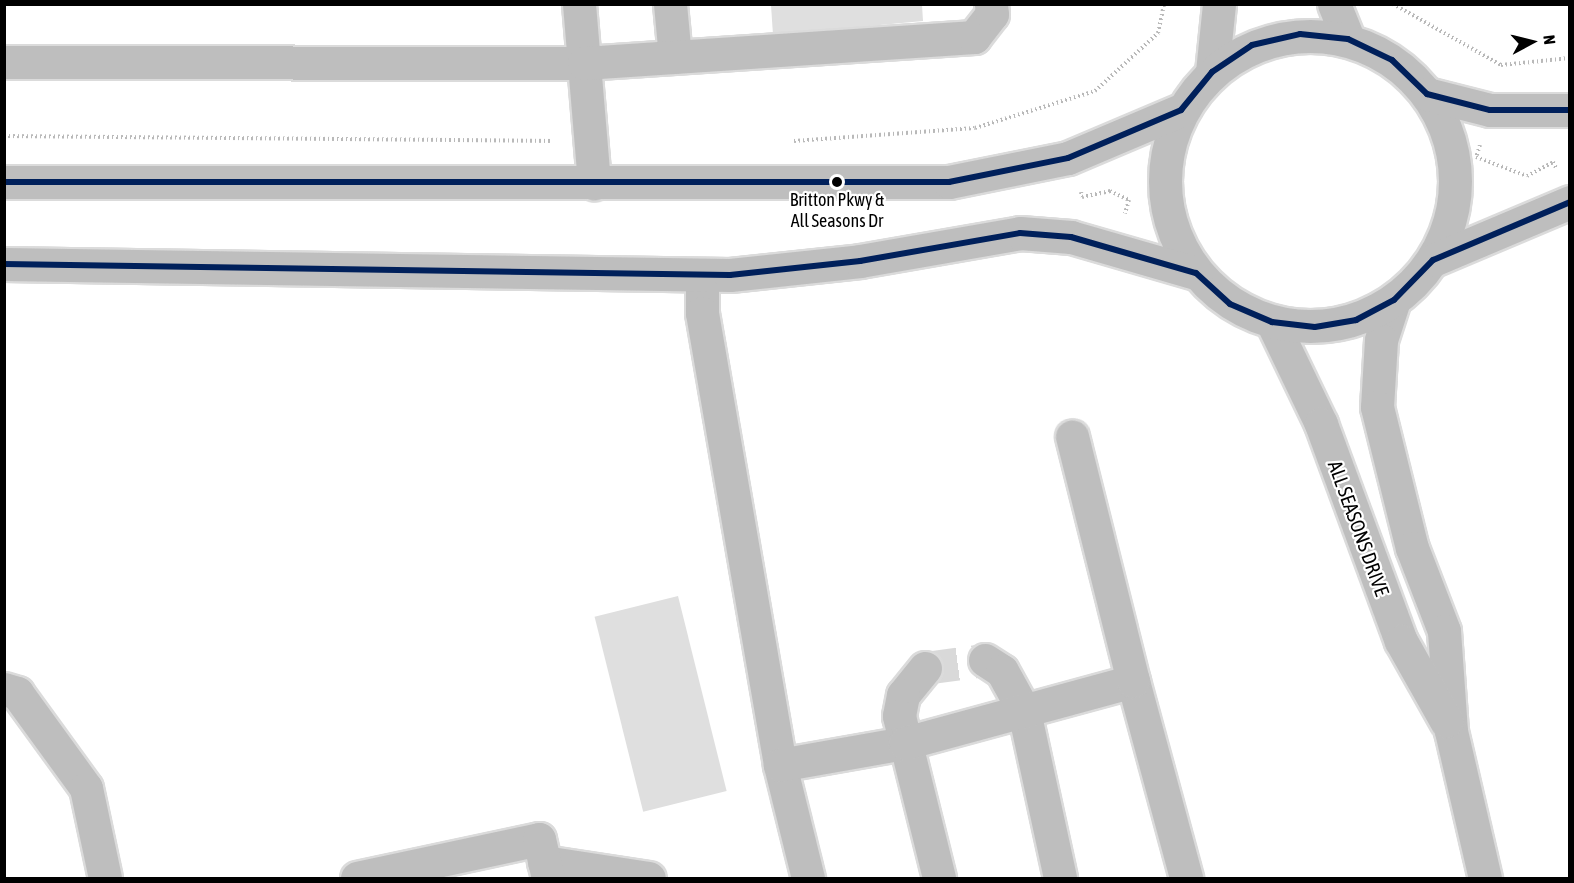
<!DOCTYPE html>
<html>
<head>
<meta charset="utf-8">
<style>
  body { margin:0 }
  #map { position:relative; width:1574px; height:883px; overflow:hidden; background:#fff; font-family:"Asap Condensed",sans-serif }
  div>[style] { position:absolute }
  .building>* { inset:0; background:#dfdfdf; transform-origin:0 0 }
  .minor-tunnel>* { height:33px; margin-top:-16.5px; transform-origin:0; background:repeating-linear-gradient(90deg,#d9d9d9 0 33px,transparent 0 49px) }
  .path>* { height:4px; margin-top:-2px; transform-origin:0; background:repeating-linear-gradient(90deg,#b9b9b9 0 1.5px,transparent 0 4.5px) }
  .roads { filter:drop-shadow(2px 0 #dbdbdb) drop-shadow(-2px 0 #dbdbdb) drop-shadow(0 2px #dbdbdb) drop-shadow(0 -2px #dbdbdb) }
  .minor>* { height:33px; margin:-16.5px; padding:0 16.5px; transform-origin:16.5px; border-radius:16.5px; background:#bebebe }
  .major>* { height:33px; margin:-16.5px; padding:0 16.5px; transform-origin:16.5px; border-radius:16.5px; background:#bebebe }
  .major>.ring { margin:-16.5px; padding:0; box-sizing:content-box; background:none; border:33px solid #bebebe; border-radius:50% }
  .bus-1>* { height:6px; margin:-3px; padding:0 3px; transform-origin:3px; border-radius:3px; background:#00205b }
  .dots>* { width:16px; height:16px; translate:-50% -50%; box-sizing:border-box; border:3px solid #fff; border-radius:50% }
  span { translate:-50% -50%; white-space:nowrap; text-align:center; line-height:1.15; -webkit-text-stroke:4.5px #fff; paint-order:stroke }
  .bus-label { font-size:18px; color:#000 }
  .street-label { font-size:20px; color:#000 }
  .frame { position:absolute; inset:0; border:6px solid #000; pointer-events:none }
  .north { position:absolute; left:1502px; top:12px; width:60px; height:60px; -webkit-text-stroke:4px #fff; paint-order:stroke; rotate:83deg; font-size:16px; font-weight:700; line-height:24px; text-align:center; color:#000 }
  .north::after { content:''; display:block; margin:auto; width:21px; height:27px; background:#000; clip-path:polygon(50% 0,100% 100%,50% 72%,0 100%) }
</style>
</head>
<body>
<div id="map">
  <div class="building">
    <i style="clip-path:polygon(771px 5px,922px 5px,923px 21px,773px 35px)"></i>
    <i style="left:678px;top:596px;width:201px;height:86px;rotate:76deg"></i>
  </div>
  <div class="minor-tunnel">
    <i style="left:925px;top:668px;width:61px;rotate:-7.6deg"></i>
  </div>
  <div class="path">
    <i style="left:1393px;top:4px;width:124px;rotate:29.5deg"></i>
    <i style="left:1501px;top:65px;width:69px;rotate:-5.8deg"></i>
    <i style="left:4px;top:136px;width:549px;rotate:0.52deg"></i>
    <i style="left:794px;top:141px;width:181px;rotate:-4.1deg"></i>
    <i style="left:975px;top:128px;width:126px;rotate:-17.1deg"></i>
    <i style="left:1095px;top:91px;width:86px;rotate:-42.6deg"></i>
    <i style="left:1158px;top:33px;width:30px;rotate:-78deg"></i>
    <i style="left:1480px;top:145px;width:13px;rotate:108deg"></i>
    <i style="left:1476px;top:157px;width:54px;rotate:20.4deg"></i>
    <i style="left:1527px;top:176px;width:30px;rotate:-28deg"></i>
    <i style="left:1553px;top:162px;width:7px;rotate:63deg"></i>
    <i style="left:1081px;top:192px;width:5px;rotate:79deg"></i>
    <i style="left:1082px;top:197px;width:29px;rotate:-12deg"></i>
    <i style="left:1110px;top:191px;width:21px;rotate:25deg"></i>
    <i style="left:1129px;top:200px;width:14px;rotate:107deg"></i>
  </div>
  <div class="roads">
    <div class="minor">
      <i style="left:579px;top:4px;width:180px;rotate:85.2deg"></i>
      <i style="left:670px;top:4px;width:53px;rotate:84.6deg"></i>
      <i style="left:1334px;top:4px;width:38px;rotate:68deg"></i>
      <i style="left:4px;top:62px;width:580px;rotate:0.1deg"></i>
      <i style="left:584px;top:63px;width:391px;rotate:-3.8deg"></i>
      <i style="left:974px;top:37px;width:29px;rotate:-52deg"></i>
      <i style="left:992px;top:14px;width:10px;rotate:-96deg"></i>
      <i style="left:1212px;top:72px;width:68px;rotate:-84.1deg"></i>
      <i style="left:702px;top:276px;width:37px;rotate:90deg"></i>
      <i style="left:702px;top:313px;width:459px;rotate:80.2deg"></i>
      <i style="left:780px;top:765px;width:116px;rotate:76.1deg"></i>
      <i style="left:1394px;top:300px;width:42px;rotate:108deg"></i>
      <i style="left:1381px;top:340px;width:67px;rotate:93.4deg"></i>
      <i style="left:1377px;top:407px;width:145px;rotate:76.1deg"></i>
      <i style="left:1412px;top:548px;width:89px;rotate:68.9deg"></i>
      <i style="left:1444px;top:631px;width:100px;rotate:86deg"></i>
      <i style="left:1451px;top:731px;width:151px;rotate:77deg"></i>
      <i style="left:1272px;top:322px;width:113px;rotate:64.3deg"></i>
      <i style="left:1321px;top:424px;width:231px;rotate:69.8deg"></i>
      <i style="left:1401px;top:641px;width:92px;rotate:60.6deg"></i>
      <i style="left:985px;top:660px;width:20px;rotate:33deg"></i>
      <i style="left:1002px;top:671px;width:46px;rotate:61.2deg"></i>
      <i style="left:1024px;top:711px;width:171px;rotate:77.8deg"></i>
      <i style="left:925px;top:668px;width:35px;rotate:129deg"></i>
      <i style="left:903px;top:695px;width:21px;rotate:101deg"></i>
      <i style="left:899px;top:716px;width:167px;rotate:76.1deg"></i>
      <i style="left:1133px;top:681px;width:204px;rotate:74.9deg"></i>
      <i style="left:4px;top:689px;width:14px;rotate:17deg"></i>
      <i style="left:17px;top:693px;width:117px;rotate:54deg"></i>
      <i style="left:86px;top:788px;width:92px;rotate:78.1deg"></i>
      <i style="left:780px;top:765px;width:127px;rotate:-10deg"></i>
      <i style="left:905px;top:743px;width:236px;rotate:-15.2deg"></i>
      <i style="left:1133px;top:681px;width:252px;rotate:-104deg"></i>
      <i style="left:544px;top:862px;width:106px;rotate:8.7deg"></i>
      <i style="left:357px;top:878px;width:186px;rotate:-12.1deg"></i>
      <i style="left:539px;top:839px;width:40px;rotate:77deg"></i>
    </div>
    <div class="major">
      <i class="ring" style="left:1165px;top:36px;width:257px;height:257px"></i>
      <i style="left:1427px;top:94px;width:65px;rotate:14.3deg"></i>
      <i style="left:1490px;top:110px;width:80px"></i>
      <i style="left:4px;top:182px;width:945px"></i>
      <i style="left:949px;top:182px;width:121px;rotate:-11.4deg"></i>
      <i style="left:1068px;top:158px;width:123px;rotate:-23deg"></i>
      <i style="left:1433px;top:260px;width:149px;rotate:-22.9deg"></i>
      <i style="left:4px;top:264px;width:726px;rotate:0.87deg"></i>
      <i style="left:730px;top:275px;width:131px;rotate:-6.1deg"></i>
      <i style="left:860px;top:261px;width:162px;rotate:-9.9deg"></i>
      <i style="left:1020px;top:233px;width:51px;rotate:4.5deg"></i>
      <i style="left:1071px;top:237px;width:130px;rotate:16.1deg"></i>
    </div>
  </div>
  <div class="bus-1">
    <i style="left:4px;top:182px;width:945px"></i>
    <i style="left:949px;top:182px;width:121px;rotate:-11.4deg"></i>
    <i style="left:1068px;top:158px;width:123px;rotate:-23deg"></i>
    <i style="left:1181px;top:110px;width:49px;rotate:-50.8deg"></i>
    <i style="left:1212px;top:72px;width:48px;rotate:-34deg"></i>
    <i style="left:1252px;top:45px;width:49px;rotate:-12.9deg"></i>
    <i style="left:1300px;top:34px;width:48px;rotate:5.9deg"></i>
    <i style="left:1348px;top:39px;width:49px;rotate:25.5deg"></i>
    <i style="left:1392px;top:60px;width:49px;rotate:44.2deg"></i>
    <i style="left:1427px;top:94px;width:65px;rotate:14.3deg"></i>
    <i style="left:1490px;top:110px;width:80px"></i>
    <i style="left:4px;top:264px;width:726px;rotate:0.87deg"></i>
    <i style="left:730px;top:275px;width:131px;rotate:-6.1deg"></i>
    <i style="left:860px;top:261px;width:162px;rotate:-9.9deg"></i>
    <i style="left:1020px;top:233px;width:51px;rotate:4.5deg"></i>
    <i style="left:1071px;top:237px;width:130px;rotate:16.1deg"></i>
    <i style="left:1196px;top:273px;width:46px;rotate:42.4deg"></i>
    <i style="left:1230px;top:304px;width:46px;rotate:23.2deg"></i>
    <i style="left:1272px;top:322px;width:43px;rotate:6.6deg"></i>
    <i style="left:1315px;top:327px;width:42px;rotate:-9.7deg"></i>
    <i style="left:1356px;top:320px;width:43px;rotate:-27.8deg"></i>
    <i style="left:1394px;top:300px;width:56px;rotate:-45.7deg"></i>
    <i style="left:1433px;top:260px;width:149px;rotate:-22.9deg"></i>
  </div>
  <div class="dots">
    <i style="left:837px;top:182px;background:#000"></i>
  </div>
  <div class="bus-label">
    <span style="left:837px;top:211px">Britton Pkwy &amp;<br>All Seasons Dr</span>
  </div>
  <div class="street-label">
    <span style="left:1359px;top:528px;rotate:70deg">ALL SEASONS DRIVE</span>
  </div>
  <div class="frame"></div>
  <div class="north">N</div>
</div>
</body>
</html>
